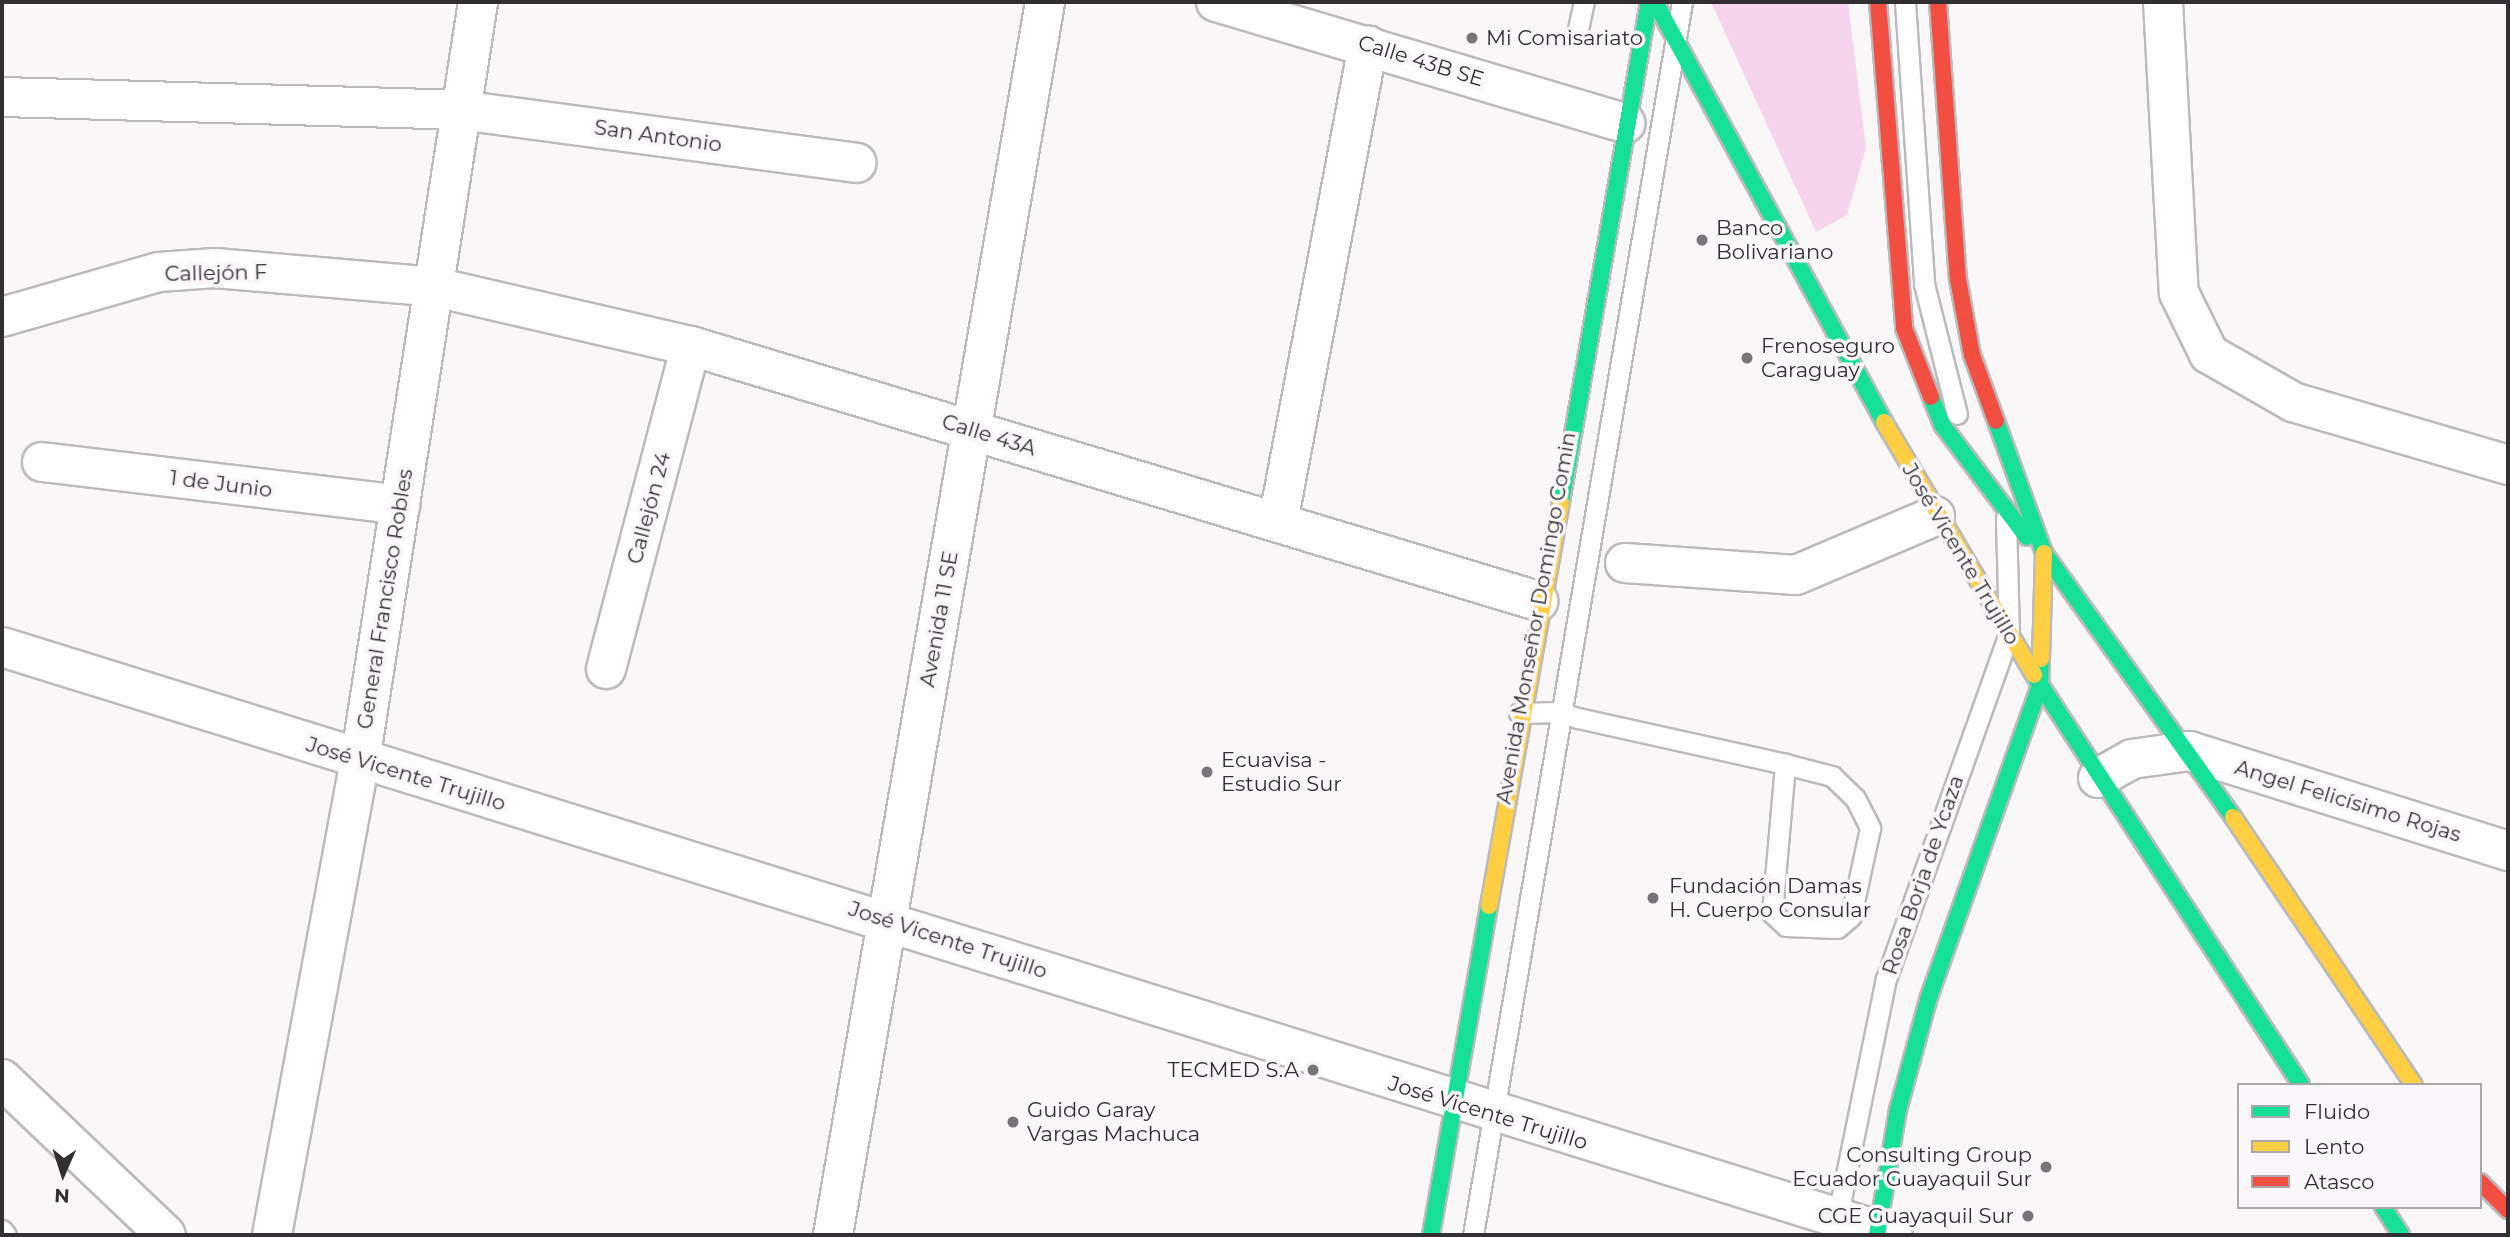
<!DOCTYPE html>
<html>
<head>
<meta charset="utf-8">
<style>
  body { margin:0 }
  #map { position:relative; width:2510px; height:1237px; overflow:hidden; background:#f9f7f8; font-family:Montserrat,sans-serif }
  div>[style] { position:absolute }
  .green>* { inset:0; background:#f6d4eb }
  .roads { filter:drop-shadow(2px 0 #bcbabb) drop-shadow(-2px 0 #bcbabb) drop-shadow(0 2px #bcbabb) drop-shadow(0 -2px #bcbabb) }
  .lane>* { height:19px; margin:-9.5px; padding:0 9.5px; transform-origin:9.5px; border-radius:9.5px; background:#fefefe }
  .street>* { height:38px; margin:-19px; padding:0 19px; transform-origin:19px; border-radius:19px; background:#fefefe }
  .fast>* { height:16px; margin:-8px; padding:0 8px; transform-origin:8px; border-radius:8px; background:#16e098 }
  .slow>* { height:16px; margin:-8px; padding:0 8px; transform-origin:8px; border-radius:8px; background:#ffcf43 }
  .jam>* { height:16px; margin:-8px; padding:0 8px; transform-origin:8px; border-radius:8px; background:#f24e42 }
  .dots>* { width:19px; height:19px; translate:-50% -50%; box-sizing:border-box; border:4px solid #faf6f9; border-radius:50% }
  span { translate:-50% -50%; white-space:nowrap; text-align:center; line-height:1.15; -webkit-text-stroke:7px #faf6f9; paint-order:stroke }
  .poi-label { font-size:21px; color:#312f31 }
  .left { translate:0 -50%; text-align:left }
  .right { translate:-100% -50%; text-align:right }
  .street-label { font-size:21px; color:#312f31 }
  .frame { position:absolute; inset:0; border:4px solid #312f31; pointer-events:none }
  .legend { position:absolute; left:2237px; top:1083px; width:245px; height:126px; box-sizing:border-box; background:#faf6f9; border:2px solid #aaa6a9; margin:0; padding:9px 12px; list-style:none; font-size:21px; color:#312f31 }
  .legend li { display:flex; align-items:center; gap:14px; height:35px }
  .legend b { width:35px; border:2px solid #aaa6a9 }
  .north { position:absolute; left:28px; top:1139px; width:70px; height:70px; -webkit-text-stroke:5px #faf6f9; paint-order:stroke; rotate:183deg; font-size:19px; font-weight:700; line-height:28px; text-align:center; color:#312f31 }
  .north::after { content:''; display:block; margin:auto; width:24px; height:32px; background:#312f31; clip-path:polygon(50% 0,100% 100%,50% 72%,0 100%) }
</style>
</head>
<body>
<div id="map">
  <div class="green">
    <i style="clip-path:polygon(1711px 2px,1848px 2px,1866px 148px,1847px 215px,1816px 232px)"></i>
  </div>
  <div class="roads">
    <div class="lane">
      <i style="left:1905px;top:2px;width:283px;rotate:86.1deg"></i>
      <i style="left:1924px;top:284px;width:134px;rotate:75.8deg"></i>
      <i style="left:1577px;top:34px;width:33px;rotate:-78deg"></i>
      <i style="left:1519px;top:713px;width:40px;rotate:-1.4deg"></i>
      <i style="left:1559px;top:712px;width:20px;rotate:18deg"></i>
      <i style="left:1578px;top:718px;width:212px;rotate:12.5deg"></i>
      <i style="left:1785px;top:764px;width:49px;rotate:14.3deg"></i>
      <i style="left:1832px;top:776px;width:32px;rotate:44deg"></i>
      <i style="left:1855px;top:798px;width:34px;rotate:63deg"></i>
      <i style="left:1870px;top:828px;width:90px;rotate:102.2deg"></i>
      <i style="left:1851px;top:916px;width:18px;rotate:139deg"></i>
      <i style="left:1837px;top:928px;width:51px;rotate:-177.8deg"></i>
      <i style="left:1786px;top:926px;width:19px;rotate:-137deg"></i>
      <i style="left:1772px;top:913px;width:150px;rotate:-85deg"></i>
      <i style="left:1836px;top:1224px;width:250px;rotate:-78.5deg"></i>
      <i style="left:1886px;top:979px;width:366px;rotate:-70.4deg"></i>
      <i style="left:2009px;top:634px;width:116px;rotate:-91.5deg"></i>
      <i style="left:2px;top:1230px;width:6px;rotate:51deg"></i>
      <i style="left:1473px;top:1235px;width:1251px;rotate:-80.38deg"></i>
    </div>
    <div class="street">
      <i style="left:1216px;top:2px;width:427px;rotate:16.5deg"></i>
      <i style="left:2163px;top:2px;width:291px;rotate:86.9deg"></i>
      <i style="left:2179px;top:293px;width:68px;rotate:63.8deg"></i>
      <i style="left:2209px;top:354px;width:97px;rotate:29.7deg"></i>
      <i style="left:2293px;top:402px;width:224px;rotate:16.3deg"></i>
      <i style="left:2px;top:97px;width:458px;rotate:1.6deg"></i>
      <i style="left:460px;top:110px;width:400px;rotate:7.6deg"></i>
      <i style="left:2px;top:317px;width:163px;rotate:-16deg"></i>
      <i style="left:159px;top:272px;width:56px;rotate:-4.1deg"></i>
      <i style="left:215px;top:268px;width:221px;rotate:4.9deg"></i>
      <i style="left:435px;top:287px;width:263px;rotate:13deg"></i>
      <i style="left:691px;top:346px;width:885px;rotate:16.76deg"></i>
      <i style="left:42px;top:462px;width:361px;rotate:6.8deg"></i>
      <i style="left:1278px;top:522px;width:485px;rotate:-79.3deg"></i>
      <i style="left:1625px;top:563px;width:171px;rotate:4deg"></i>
      <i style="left:1796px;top:575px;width:151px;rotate:-23deg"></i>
      <i style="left:2px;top:647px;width:1980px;rotate:17.27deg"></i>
      <i style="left:606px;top:669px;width:334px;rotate:-75.3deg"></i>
      <i style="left:2098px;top:778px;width:39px;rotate:-29deg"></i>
      <i style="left:2132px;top:759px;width:58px;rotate:-8deg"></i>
      <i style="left:2189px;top:751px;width:334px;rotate:17.4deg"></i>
      <i style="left:2px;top:1079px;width:226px;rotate:43.6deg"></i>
      <i style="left:272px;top:1235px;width:482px;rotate:-79.5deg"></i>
      <i style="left:360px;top:761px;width:768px;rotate:-81.16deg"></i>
      <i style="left:833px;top:1235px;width:1251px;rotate:-80.24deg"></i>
    </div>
    <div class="fast">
      <i style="left:1655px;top:2px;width:478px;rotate:61.4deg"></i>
      <i style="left:1931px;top:397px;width:31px;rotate:68deg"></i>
      <i style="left:1943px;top:426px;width:139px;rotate:52.9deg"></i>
      <i style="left:1996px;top:421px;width:140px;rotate:70deg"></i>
      <i style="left:2044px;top:553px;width:325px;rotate:54.4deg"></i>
      <i style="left:1561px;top:502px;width:508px;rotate:-80.02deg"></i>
      <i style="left:2034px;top:675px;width:489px;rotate:56.9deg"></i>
      <i style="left:2383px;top:1207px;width:33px;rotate:57deg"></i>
      <i style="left:1431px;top:1235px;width:334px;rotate:-80deg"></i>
      <i style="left:1877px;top:1235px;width:127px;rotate:-80.5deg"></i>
      <i style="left:1898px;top:1110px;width:117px;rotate:-74.7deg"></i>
      <i style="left:1929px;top:997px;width:331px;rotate:-70.4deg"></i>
      <i style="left:2040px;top:685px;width:26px;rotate:-88deg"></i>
    </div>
    <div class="slow">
      <i style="left:1884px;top:422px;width:294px;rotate:59.3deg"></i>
      <i style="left:2041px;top:659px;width:106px;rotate:-88.4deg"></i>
      <i style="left:2233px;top:817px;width:323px;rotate:56deg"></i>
      <i style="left:1489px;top:906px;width:410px;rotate:-79.9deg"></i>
    </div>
    <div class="jam">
      <i style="left:1878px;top:2px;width:327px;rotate:85.4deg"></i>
      <i style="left:1904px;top:328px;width:74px;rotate:68.6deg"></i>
      <i style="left:1938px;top:2px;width:278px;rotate:85.9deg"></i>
      <i style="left:1958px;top:279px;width:77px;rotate:79.6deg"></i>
      <i style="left:1972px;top:355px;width:70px;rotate:70deg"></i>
      <i style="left:2480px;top:1182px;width:40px;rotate:45deg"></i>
    </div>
  </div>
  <div class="dots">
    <i style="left:1472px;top:38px;background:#777577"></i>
    <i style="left:1702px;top:240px;background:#777577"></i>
    <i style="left:1747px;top:358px;background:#777577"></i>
    <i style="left:1207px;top:772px;background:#777577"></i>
    <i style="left:1653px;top:898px;background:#777577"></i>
    <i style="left:1313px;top:1070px;background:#777577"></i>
    <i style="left:1013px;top:1122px;background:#777577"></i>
    <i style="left:2046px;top:1167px;background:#777577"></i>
    <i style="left:2028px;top:1216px;background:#777577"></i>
  </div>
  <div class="poi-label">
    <span class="left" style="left:1486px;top:38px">Mi Comisariato</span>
    <span class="left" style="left:1716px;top:240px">Banco<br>Bolivariano</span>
    <span class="left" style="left:1761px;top:358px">Frenoseguro<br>Caraguay</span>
    <span class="left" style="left:1221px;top:772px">Ecuavisa -<br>Estudio Sur</span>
    <span class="left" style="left:1669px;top:898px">Fundación Damas<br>H. Cuerpo Consular</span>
    <span class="right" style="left:1299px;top:1070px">TECMED S.A</span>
    <span class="left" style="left:1027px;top:1122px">Guido Garay<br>Vargas Machuca</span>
    <span class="right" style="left:2032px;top:1167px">Consulting Group<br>Ecuador Guayaquil Sur</span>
    <span class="right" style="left:2014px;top:1216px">CGE Guayaquil Sur</span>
  </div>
  <div class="street-label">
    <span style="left:1421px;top:61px;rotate:17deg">Calle 43B SE</span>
    <span style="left:658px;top:136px;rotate:8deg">San Antonio</span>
    <span style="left:216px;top:273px;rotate:-1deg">Callejón F</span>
    <span style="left:989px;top:435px;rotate:17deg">Calle 43A</span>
    <span style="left:221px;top:484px;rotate:7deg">1 de Junio</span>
    <span style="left:649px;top:508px;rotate:-75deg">Callejón 24</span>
    <span style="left:1961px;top:554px;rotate:59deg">José Vicente Trujillo</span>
    <span style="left:385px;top:599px;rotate:-81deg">General Francisco Robles</span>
    <span style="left:1536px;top:618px;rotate:-80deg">Avenida Monseñor Domingo Comin</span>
    <span style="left:939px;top:619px;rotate:-80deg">Avenida 11 SE</span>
    <span style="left:406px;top:774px;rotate:17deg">José Vicente Trujillo</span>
    <span style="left:2348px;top:801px;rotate:17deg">Angel Felicísimo Rojas</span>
    <span style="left:1923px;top:875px;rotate:-71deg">Rosa Borja de Ycaza</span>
    <span style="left:948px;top:940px;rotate:18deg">José Vicente Trujillo</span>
    <span style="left:1488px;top:1113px;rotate:17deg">José Vicente Trujillo</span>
  </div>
  <div class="frame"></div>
  <ul class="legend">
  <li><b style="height:9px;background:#16e098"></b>Fluido</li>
  <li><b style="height:9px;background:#ffcf43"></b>Lento</li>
  <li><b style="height:9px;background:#f24e42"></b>Atasco</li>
  </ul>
  <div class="north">N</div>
</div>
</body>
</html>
